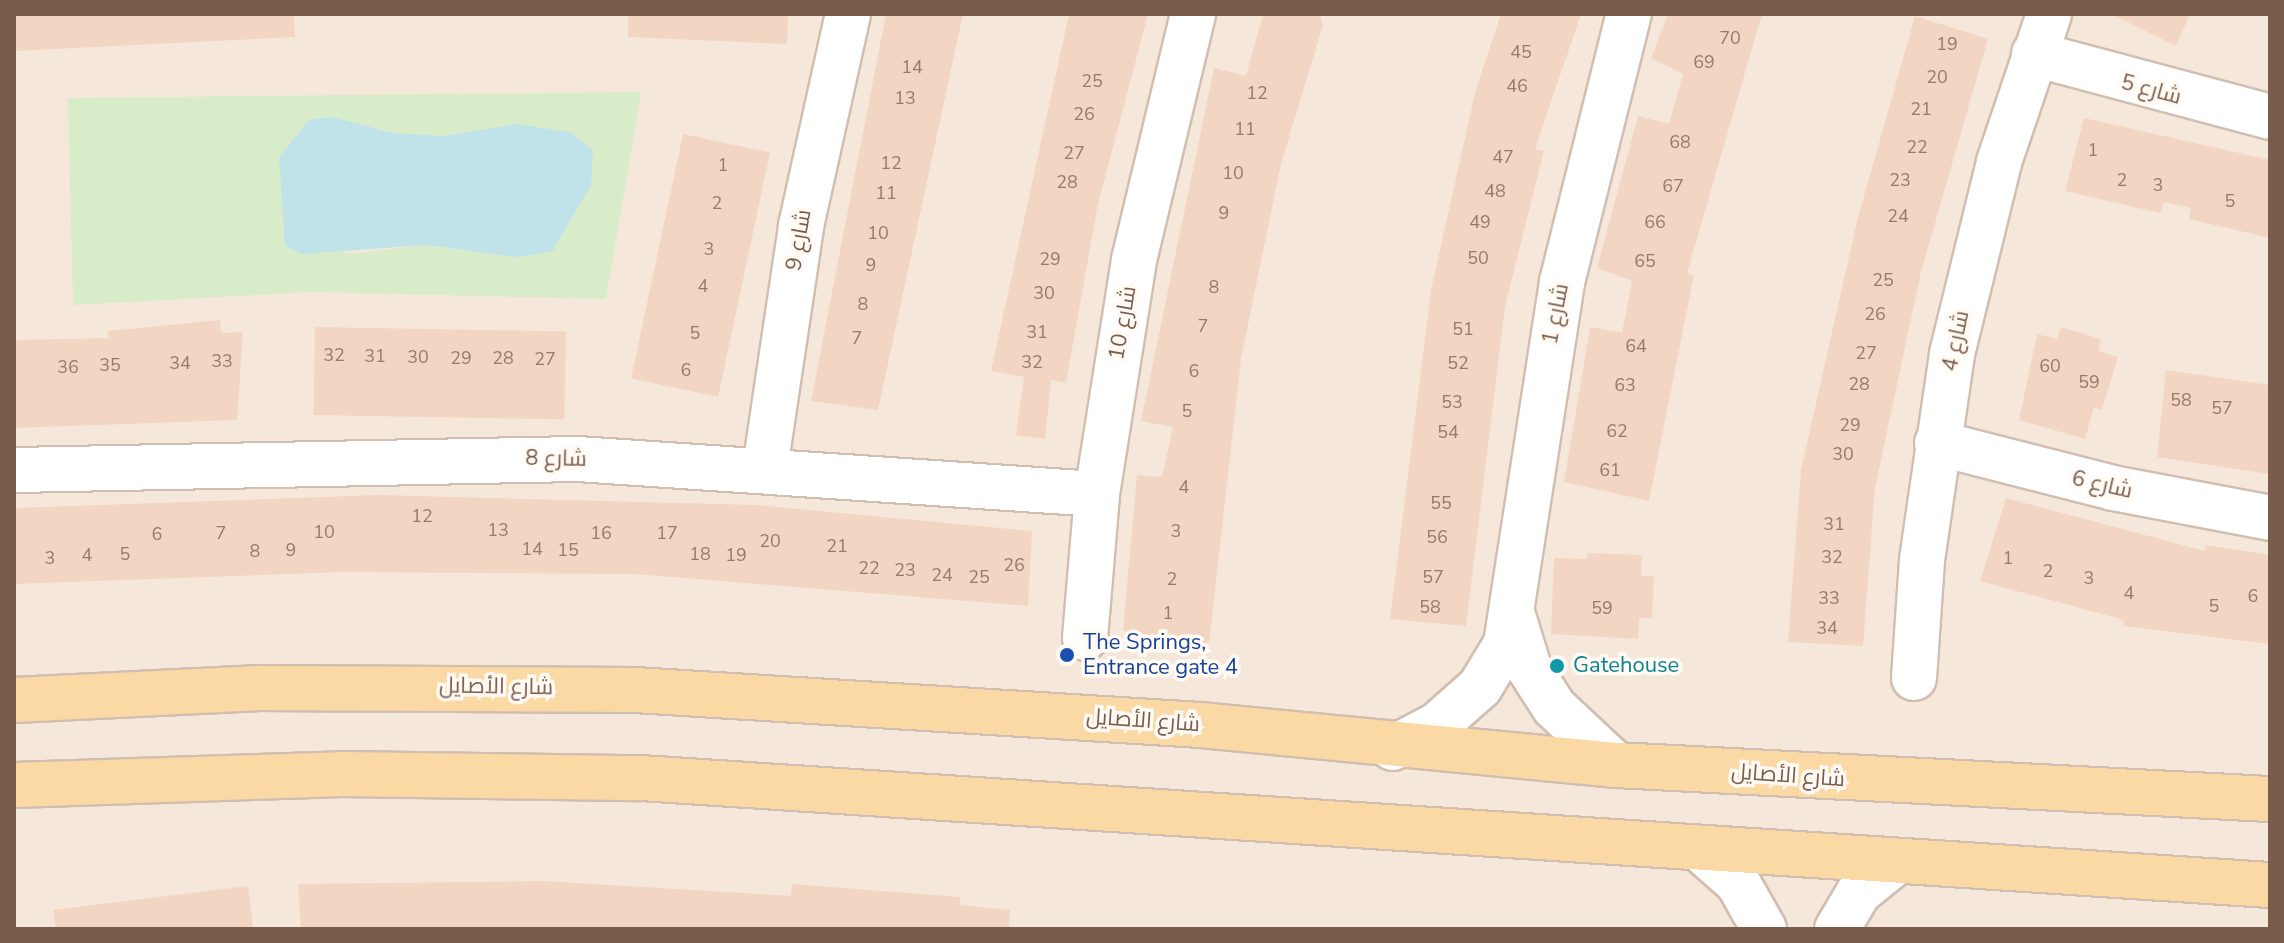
<!DOCTYPE html>
<html>
<head>
<meta charset="utf-8">
<style>
  body { margin:0 }
  #map { position:relative; width:2284px; height:943px; overflow:hidden; background:#fdf6ec; font-family:"Nunito Sans",Cairo,sans-serif }
  div>[style] { position:absolute }
  .residential>* { inset:0; background:#f5e8da; transform-origin:0 0 }
  .green>* { inset:0; background:#d8ecc9 }
  .water>* { inset:0; background:#bfe3e8 }
  .building>* { inset:0; background:#f3d5c3; transform-origin:0 0 }
  .roads { filter:drop-shadow(2px 0 #d1beb0) drop-shadow(-2px 0 #d1beb0) drop-shadow(0 2px #d1beb0) drop-shadow(0 -2px #d1beb0) }
  .minor>* { height:44px; margin:-22px; padding:0 22px; transform-origin:22px; border-radius:22px; background:#fff }
  .major>* { height:44px; margin:-22px; padding:0 22px; transform-origin:22px; border-radius:22px; background:#fbd9a5 }
  .dots>* { width:22px; height:22px; translate:-50% -50%; box-sizing:border-box; border:4px solid #fffaf3; border-radius:50% }
  span { translate:-50% -50%; white-space:nowrap; text-align:center; line-height:1.15; -webkit-text-stroke:7px #fffaf3; paint-order:stroke }
  .number-label { font-size:18px; color:#987a6a }
  .number-label span { -webkit-text-stroke-width:0 }
  .street-label { font-size:22px; color:#7a5c4d }
  .transit-label { font-size:22px; color:#164399 }
  .left { translate:0 -50%; text-align:left }
  .culture-label { font-size:22px; color:#0d838f }
  .frame { position:absolute; inset:0; border:16px solid #7a5c4d; pointer-events:none }
</style>
</head>
<body>
<div id="map">
  <div class="residential">
    <i style="left:14px;top:14px;width:2256px;height:915px"></i>
  </div>
  <div class="green">
    <i style="clip-path:polygon(evenodd,641px 92px,606px 299px,312px 292px,73px 305px,68px 98px,641px 92px,333px 117px,393px 133px,443px 136px,516px 125px,570px 132px,514px 257px,427px 245px,345px 254px,333px 117px)"></i>
  </div>
  <div class="water">
    <i style="clip-path:polygon(333px 117px,393px 133px,443px 136px,516px 124px,570px 132px,593px 150px,591px 185px,552px 252px,514px 257px,427px 245px,302px 254px,285px 246px,279px 157px,309px 120px)"></i>
  </div>
  <div class="building">
    <i style="clip-path:polygon(14px 14px,294px 14px,295px 37px,14px 51px)"></i>
    <i style="clip-path:polygon(628px 14px,788px 14px,787px 44px,628px 37px)"></i>
    <i style="clip-path:polygon(886px 14px,963px 14px,878px 410px,811px 401px)"></i>
    <i style="clip-path:polygon(1069px 14px,1148px 14px,1098px 204px,1066px 383px,1051px 380px,1045px 439px,1016px 435px,1024px 377px,991px 371px)"></i>
    <i style="clip-path:polygon(1263px 14px,1320px 14px,1323px 25px,1281px 164px,1241px 359px,1209px 644px,1154px 639px,1123px 631px,1137px 475px,1162px 477px,1173px 427px,1141px 421px,1214px 68px,1246px 76px)"></i>
    <i style="clip-path:polygon(1501px 14px,1581px 14px,1535px 149px,1544px 151px,1505px 307px,1466px 626px,1390px 619px,1431px 290px,1476px 89px)"></i>
    <i style="clip-path:polygon(1668px 14px,1762px 14px,1687px 273px,1694px 275px,1649px 501px,1564px 482px,1590px 327px,1622px 333px,1632px 281px,1597px 268px,1638px 116px,1669px 124px,1683px 74px,1651px 58px)"></i>
    <i style="clip-path:polygon(2111px 14px,2190px 14px,2176px 46px)"></i>
    <i style="clip-path:polygon(1915px 16px,1988px 39px,1921px 272px,1875px 488px,1863px 646px,1788px 642px,1801px 470px,1857px 221px)"></i>
    <i style="clip-path:polygon(2084px 118px,2270px 160px,2270px 238px,2189px 219px,2191px 208px,2164px 202px,2160px 213px,2065px 191px)"></i>
    <i style="left:683px;top:134px;width:89px;height:250px;rotate:12deg"></i>
    <i style="clip-path:polygon(220px 320px,221px 333px,243px 332px,237px 420px,14px 428px,14px 340px,109px 338px,108px 331px)"></i>
    <i style="left:315px;top:327px;width:251px;height:88px;rotate:1deg"></i>
    <i style="clip-path:polygon(2061px 327px,2101px 339px,2098px 351px,2118px 357px,2102px 410px,2094px 407px,2085px 439px,2019px 420px,2037px 334px,2057px 339px)"></i>
    <i style="clip-path:polygon(2166px 370px,2270px 385px,2270px 474px,2157px 457px)"></i>
    <i style="clip-path:polygon(379px 495px,756px 505px,1032px 531px,1028px 606px,635px 574px,343px 572px,14px 584px,14px 508px)"></i>
    <i style="clip-path:polygon(2006px 498px,2205px 551px,2206px 545px,2270px 555px,2270px 644px,2123px 626px,2124px 620px,1980px 581px)"></i>
    <i style="clip-path:polygon(1587px 553px,1642px 555px,1641px 576px,1654px 576px,1652px 618px,1639px 618px,1638px 639px,1551px 634px,1554px 558px,1587px 559px)"></i>
    <i style="clip-path:polygon(543px 881px,791px 896px,792px 884px,960px 897px,960px 905px,1010px 910px,1009px 929px,301px 929px,298px 884px)"></i>
    <i style="left:248px;top:886px;width:43px;height:196px;rotate:83deg"></i>
  </div>
  <div class="roads">
    <div class="minor">
      <i style="left:2034px;top:54px;width:244px;rotate:14.9deg"></i>
      <i style="left:1937px;top:443px;width:182px;rotate:14.3deg"></i>
      <i style="left:2113px;top:488px;width:160px;rotate:10.8deg"></i>
      <i style="left:765px;top:468px;width:245px;rotate:-81.5deg"></i>
      <i style="left:801px;top:226px;width:217px;rotate:-77.5deg"></i>
      <i style="left:14px;top:470px;width:564px;rotate:-1.12deg"></i>
      <i style="left:578px;top:459px;width:520px;rotate:3.86deg"></i>
      <i style="left:1514px;top:619px;width:51px;rotate:73deg"></i>
      <i style="left:1529px;top:668px;width:46px;rotate:57.3deg"></i>
      <i style="left:1554px;top:707px;width:85px;rotate:43.1deg"></i>
      <i style="left:1085px;top:638px;width:144px;rotate:-85.2deg"></i>
      <i style="left:1097px;top:494px;width:237px;rotate:-81deg"></i>
      <i style="left:1134px;top:260px;width:253px;rotate:-76.5deg"></i>
      <i style="left:1914px;top:678px;width:118px;rotate:-86.1deg"></i>
      <i style="left:1922px;top:560px;width:208px;rotate:-81.7deg"></i>
      <i style="left:1952px;top:354px;width:198px;rotate:-76.2deg"></i>
      <i style="left:1999px;top:162px;width:156px;rotate:-71.3deg"></i>
      <i style="left:1393px;top:748px;width:50px;rotate:-27.6deg"></i>
      <i style="left:1437px;top:725px;width:57px;rotate:-41.5deg"></i>
      <i style="left:1480px;top:687px;width:50px;rotate:-58.8deg"></i>
      <i style="left:1506px;top:644px;width:366px;rotate:-81.2deg"></i>
      <i style="left:1562px;top:282px;width:276px;rotate:-76deg"></i>
      <i style="left:1702px;top:851px;width:48px;rotate:41.6deg"></i>
      <i style="left:1738px;top:883px;width:53px;rotate:60.5deg"></i>
      <i style="left:1837px;top:929px;width:43px;rotate:-59.3deg"></i>
      <i style="left:1859px;top:892px;width:45px;rotate:-38.7deg"></i>
    </div>
    <div class="major">
      <i style="left:14px;top:700px;width:242px;rotate:-2.8deg"></i>
      <i style="left:256px;top:688px;width:379px;rotate:0.3deg"></i>
      <i style="left:635px;top:690px;width:566px;rotate:3.54deg"></i>
      <i style="left:1200px;top:725px;width:418px;rotate:5.5deg"></i>
      <i style="left:1616px;top:765px;width:655px;rotate:2.98deg"></i>
      <i style="left:14px;top:785px;width:328px;rotate:-1.9deg"></i>
      <i style="left:342px;top:774px;width:299px;rotate:0.8deg"></i>
      <i style="left:641px;top:778px;width:1633px;rotate:3.76deg"></i>
    </div>
  </div>
  <div class="dots">
    <i style="left:1067px;top:655px;background:#1a4fb4"></i>
    <i style="left:1557px;top:666px;background:#0f9aa8"></i>
  </div>
  <div class="number-label">
    <span style="left:1730px;top:38px">70</span>
    <span style="left:1947px;top:44px">19</span>
    <span style="left:1521px;top:52px">45</span>
    <span style="left:1704px;top:62px">69</span>
    <span style="left:912px;top:67px">14</span>
    <span style="left:1937px;top:77px">20</span>
    <span style="left:1092px;top:81px">25</span>
    <span style="left:1517px;top:86px">46</span>
    <span style="left:1257px;top:93px">12</span>
    <span style="left:905px;top:98px">13</span>
    <span style="left:1921px;top:109px">21</span>
    <span style="left:1084px;top:114px">26</span>
    <span style="left:1245px;top:129px">11</span>
    <span style="left:1680px;top:142px">68</span>
    <span style="left:1917px;top:147px">22</span>
    <span style="left:2093px;top:150px">1</span>
    <span style="left:1074px;top:153px">27</span>
    <span style="left:1503px;top:157px">47</span>
    <span style="left:891px;top:163px">12</span>
    <span style="left:723px;top:165px">1</span>
    <span style="left:1233px;top:173px">10</span>
    <span style="left:1900px;top:180px">23</span>
    <span style="left:2122px;top:180px">2</span>
    <span style="left:1067px;top:182px">28</span>
    <span style="left:2158px;top:185px">3</span>
    <span style="left:1673px;top:186px">67</span>
    <span style="left:1495px;top:191px">48</span>
    <span style="left:886px;top:193px">11</span>
    <span style="left:2230px;top:201px">5</span>
    <span style="left:717px;top:203px">2</span>
    <span style="left:1224px;top:213px">9</span>
    <span style="left:1898px;top:216px">24</span>
    <span style="left:1480px;top:222px">49</span>
    <span style="left:1655px;top:222px">66</span>
    <span style="left:878px;top:233px">10</span>
    <span style="left:709px;top:249px">3</span>
    <span style="left:1478px;top:258px">50</span>
    <span style="left:1050px;top:259px">29</span>
    <span style="left:1645px;top:261px">65</span>
    <span style="left:871px;top:265px">9</span>
    <span style="left:1883px;top:280px">25</span>
    <span style="left:703px;top:286px">4</span>
    <span style="left:1214px;top:287px">8</span>
    <span style="left:1044px;top:293px">30</span>
    <span style="left:863px;top:304px">8</span>
    <span style="left:1875px;top:314px">26</span>
    <span style="left:1203px;top:326px">7</span>
    <span style="left:1463px;top:329px">51</span>
    <span style="left:1037px;top:332px">31</span>
    <span style="left:695px;top:333px">5</span>
    <span style="left:857px;top:338px">7</span>
    <span style="left:1636px;top:346px">64</span>
    <span style="left:1866px;top:353px">27</span>
    <span style="left:334px;top:355px">32</span>
    <span style="left:375px;top:356px">31</span>
    <span style="left:418px;top:357px">30</span>
    <span style="left:461px;top:358px">29</span>
    <span style="left:503px;top:358px">28</span>
    <span style="left:545px;top:359px">27</span>
    <span style="left:222px;top:361px">33</span>
    <span style="left:1032px;top:362px">32</span>
    <span style="left:180px;top:363px">34</span>
    <span style="left:1458px;top:363px">52</span>
    <span style="left:110px;top:365px">35</span>
    <span style="left:2050px;top:366px">60</span>
    <span style="left:68px;top:367px">36</span>
    <span style="left:686px;top:370px">6</span>
    <span style="left:1194px;top:371px">6</span>
    <span style="left:2089px;top:382px">59</span>
    <span style="left:1859px;top:384px">28</span>
    <span style="left:1625px;top:385px">63</span>
    <span style="left:2181px;top:400px">58</span>
    <span style="left:1452px;top:402px">53</span>
    <span style="left:2222px;top:408px">57</span>
    <span style="left:1187px;top:411px">5</span>
    <span style="left:1850px;top:425px">29</span>
    <span style="left:1617px;top:431px">62</span>
    <span style="left:1448px;top:432px">54</span>
    <span style="left:1843px;top:454px">30</span>
    <span style="left:1610px;top:470px">61</span>
    <span style="left:1184px;top:487px">4</span>
    <span style="left:1441px;top:503px">55</span>
    <span style="left:422px;top:516px">12</span>
    <span style="left:1834px;top:524px">31</span>
    <span style="left:498px;top:530px">13</span>
    <span style="left:1176px;top:531px">3</span>
    <span style="left:324px;top:532px">10</span>
    <span style="left:221px;top:533px">7</span>
    <span style="left:601px;top:533px">16</span>
    <span style="left:667px;top:533px">17</span>
    <span style="left:157px;top:534px">6</span>
    <span style="left:1437px;top:537px">56</span>
    <span style="left:770px;top:541px">20</span>
    <span style="left:837px;top:546px">21</span>
    <span style="left:532px;top:549px">14</span>
    <span style="left:291px;top:550px">9</span>
    <span style="left:568px;top:550px">15</span>
    <span style="left:255px;top:551px">8</span>
    <span style="left:125px;top:554px">5</span>
    <span style="left:700px;top:554px">18</span>
    <span style="left:87px;top:555px">4</span>
    <span style="left:736px;top:555px">19</span>
    <span style="left:1832px;top:557px">32</span>
    <span style="left:50px;top:558px">3</span>
    <span style="left:2008px;top:558px">1</span>
    <span style="left:1014px;top:565px">26</span>
    <span style="left:869px;top:568px">22</span>
    <span style="left:905px;top:570px">23</span>
    <span style="left:2048px;top:571px">2</span>
    <span style="left:942px;top:575px">24</span>
    <span style="left:979px;top:577px">25</span>
    <span style="left:1433px;top:577px">57</span>
    <span style="left:2089px;top:578px">3</span>
    <span style="left:1172px;top:579px">2</span>
    <span style="left:2129px;top:593px">4</span>
    <span style="left:2253px;top:596px">6</span>
    <span style="left:1829px;top:598px">33</span>
    <span style="left:2214px;top:606px">5</span>
    <span style="left:1430px;top:607px">58</span>
    <span style="left:1602px;top:608px">59</span>
    <span style="left:1168px;top:613px">1</span>
    <span style="left:1827px;top:628px">34</span>
  </div>
  <div class="street-label">
    <span style="left:2151px;top:90px;rotate:15deg">شارع 5</span>
    <span style="left:799px;top:240px;rotate:-80deg">شارع 9</span>
    <span style="left:1556px;top:314px;rotate:-79deg">شارع 1</span>
    <span style="left:1123px;top:323px;rotate:-80deg">شارع 10</span>
    <span style="left:1956px;top:341px;rotate:-78deg">شارع 4</span>
    <span style="left:556px;top:459px;rotate:1deg">شارع 8</span>
    <span style="left:2102px;top:485px;rotate:13deg">شارع 6</span>
    <span style="left:496px;top:687px;rotate:1deg">شارع الأصايل</span>
    <span style="left:1143px;top:721px;rotate:4deg">شارع الأصايل</span>
    <span style="left:1788px;top:776px;rotate:4deg">شارع الأصايل</span>
  </div>
  <div class="transit-label">
    <span class="left" style="left:1083px;top:655px">The Springs,<br>Entrance gate 4</span>
  </div>
  <div class="culture-label">
    <span class="left" style="left:1573px;top:666px">Gatehouse</span>
  </div>
  <div class="frame"></div>
</div>
</body>
</html>
